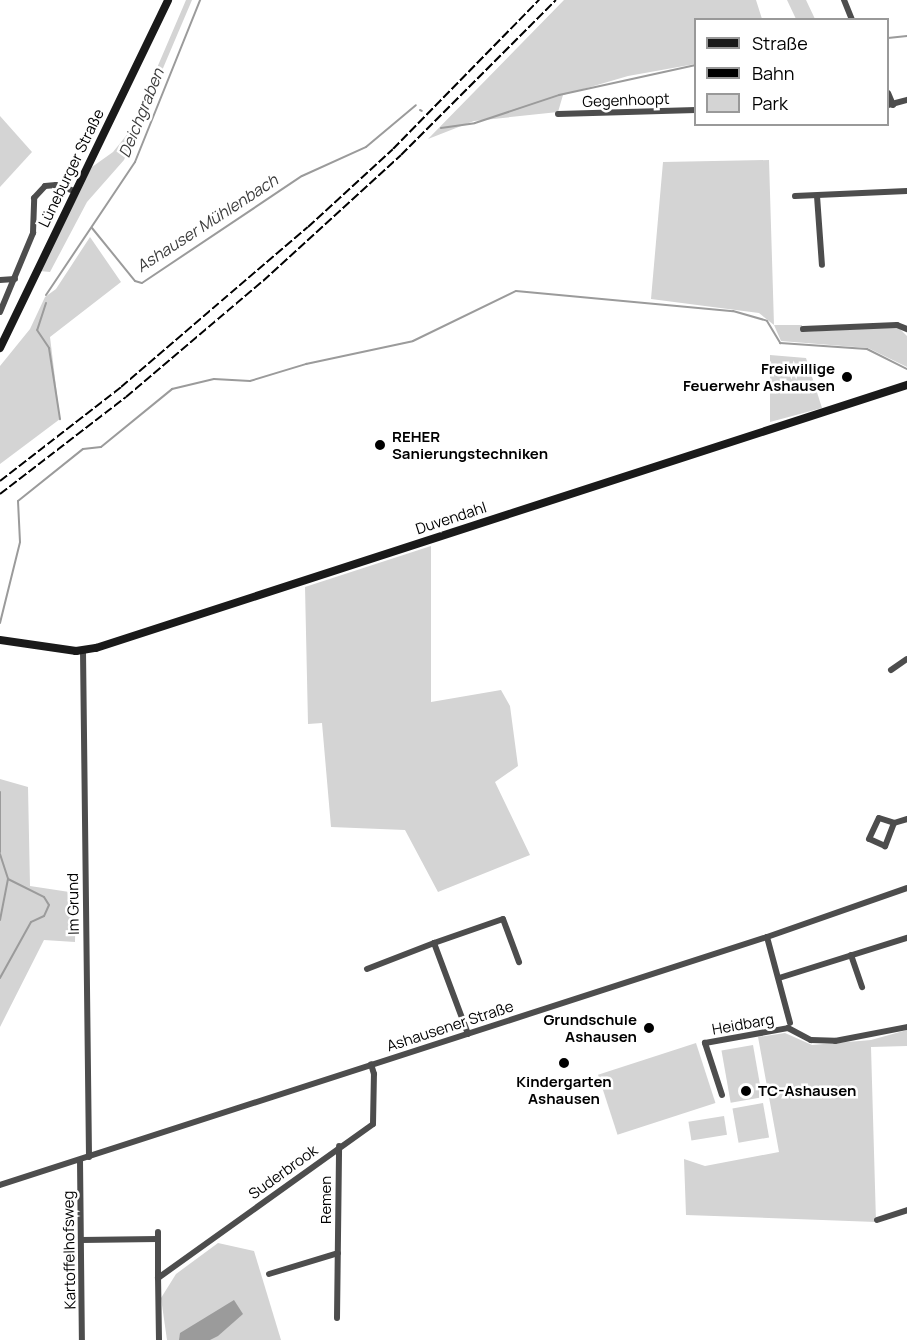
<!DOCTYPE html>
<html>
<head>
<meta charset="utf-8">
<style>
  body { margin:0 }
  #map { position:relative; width:907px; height:1340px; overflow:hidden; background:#fff; font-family:Manrope,sans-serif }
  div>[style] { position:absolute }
  .green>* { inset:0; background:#d4d4d4; transform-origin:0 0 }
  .water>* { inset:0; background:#9b9b9b }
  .stream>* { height:2px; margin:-1px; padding:0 1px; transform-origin:1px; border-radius:1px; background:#9b9b9b }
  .street>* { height:6px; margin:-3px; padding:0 3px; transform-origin:3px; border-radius:3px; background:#4d4d4d }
  .secondary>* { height:8px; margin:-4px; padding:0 4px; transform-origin:4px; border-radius:4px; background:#1a1a1a }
  .rail>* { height:2px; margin-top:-1px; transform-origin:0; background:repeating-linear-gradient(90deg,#000 0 9px,transparent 0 12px) }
  .dots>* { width:16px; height:16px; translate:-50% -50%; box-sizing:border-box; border:3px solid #fff; border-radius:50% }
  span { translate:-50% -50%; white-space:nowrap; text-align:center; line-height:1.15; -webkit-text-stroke:5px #fff; paint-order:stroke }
  .street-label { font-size:15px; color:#000 }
  .poi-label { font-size:15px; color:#000; font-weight:700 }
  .right { translate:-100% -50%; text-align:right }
  .left { translate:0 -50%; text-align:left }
  .water-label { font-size:16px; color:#3c3c3c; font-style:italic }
  .legend { position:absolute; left:694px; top:18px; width:195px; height:108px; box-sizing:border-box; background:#fff; border:2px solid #999; margin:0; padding:8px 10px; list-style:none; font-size:18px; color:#000 }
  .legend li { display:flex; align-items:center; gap:12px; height:30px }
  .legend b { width:30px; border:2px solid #999 }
</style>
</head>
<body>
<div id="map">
  <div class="green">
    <i style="clip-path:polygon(186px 0,192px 0,124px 160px,87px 202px,50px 272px,40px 271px,92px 167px,113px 152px,130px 131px)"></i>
    <i style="clip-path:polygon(564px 0,756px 0,762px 19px,696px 20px,695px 64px,628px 76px,563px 95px,558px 112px,474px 121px,428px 139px)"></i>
    <i style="clip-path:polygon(787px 0,806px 0,815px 19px,796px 19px)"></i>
    <i style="clip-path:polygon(0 116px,32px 152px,0 187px)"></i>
    <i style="clip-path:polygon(769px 160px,774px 325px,802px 325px,802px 332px,898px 327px,907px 336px,907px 367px,868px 348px,781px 341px,774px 325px,759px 313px,651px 299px,663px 162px)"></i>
    <i style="clip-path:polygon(90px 237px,121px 282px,50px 337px,60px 419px,0 464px,0 366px,30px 329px,45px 297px,56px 289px)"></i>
    <i style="clip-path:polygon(770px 355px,806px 358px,822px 408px,770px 422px)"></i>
    <i style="clip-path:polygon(431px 546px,431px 702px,501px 690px,510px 706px,518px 766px,495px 782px,530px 855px,438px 892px,405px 830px,331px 827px,322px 723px,308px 724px,305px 587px)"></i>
    <i style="clip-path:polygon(0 779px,28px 787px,30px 886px,76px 893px,75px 942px,44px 940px,0 1027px)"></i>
    <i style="clip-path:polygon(907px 1030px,907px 1046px,871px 1047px,876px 1222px,686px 1215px,684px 1159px,705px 1166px,779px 1152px,758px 1037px,785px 1033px,812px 1045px,871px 1040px)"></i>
    <i style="left:696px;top:1043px;width:63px;height:103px;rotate:72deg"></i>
    <i style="left:753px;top:1045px;width:53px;height:32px;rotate:80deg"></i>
    <i style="left:763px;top:1103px;width:35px;height:31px;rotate:80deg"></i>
    <i style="left:724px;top:1116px;width:19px;height:36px;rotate:81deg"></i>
    <i style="clip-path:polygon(218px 1243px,254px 1251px,281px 1340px,167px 1340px,161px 1298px,176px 1274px)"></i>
  </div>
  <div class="water">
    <i style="clip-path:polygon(234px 1300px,243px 1314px,218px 1336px,210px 1340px,179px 1340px,180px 1333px)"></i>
  </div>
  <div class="stream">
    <i style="left:888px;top:38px;width:19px;rotate:-6deg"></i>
    <i style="left:420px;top:110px;width:2px;rotate:27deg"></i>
    <i style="left:441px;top:128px;width:34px;rotate:-8deg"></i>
    <i style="left:475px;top:123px;width:89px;rotate:-18.4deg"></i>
    <i style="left:559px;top:95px;width:140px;rotate:-12.4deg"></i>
    <i style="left:92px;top:228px;width:68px;rotate:50.9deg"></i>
    <i style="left:135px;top:281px;width:7px;rotate:16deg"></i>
    <i style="left:142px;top:283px;width:192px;rotate:-33.8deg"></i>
    <i style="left:302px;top:176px;width:70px;rotate:-24.4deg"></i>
    <i style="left:366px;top:147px;width:65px;rotate:-40deg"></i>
    <i style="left:46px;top:295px;width:160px;rotate:-56.2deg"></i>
    <i style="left:135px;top:162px;width:175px;rotate:-68.1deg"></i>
    <i style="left:46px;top:303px;width:28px;rotate:108deg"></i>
    <i style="left:37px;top:330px;width:22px;rotate:56deg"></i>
    <i style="left:49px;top:348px;width:72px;rotate:81.2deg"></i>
    <i style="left:0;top:623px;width:83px;rotate:-76.1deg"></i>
    <i style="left:20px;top:542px;width:41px;rotate:-92.8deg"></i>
    <i style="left:18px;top:501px;width:83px;rotate:-38.7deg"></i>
    <i style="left:83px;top:449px;width:18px;rotate:-6deg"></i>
    <i style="left:101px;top:447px;width:92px;rotate:-39.2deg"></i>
    <i style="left:172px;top:389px;width:43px;rotate:-13.4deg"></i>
    <i style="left:214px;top:379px;width:36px;rotate:3deg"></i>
    <i style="left:250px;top:381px;width:59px;rotate:-16.9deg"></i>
    <i style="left:306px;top:364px;width:109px;rotate:-12.1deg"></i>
    <i style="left:413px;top:341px;width:114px;rotate:-25.9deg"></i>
    <i style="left:516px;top:291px;width:218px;rotate:5.3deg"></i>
    <i style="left:733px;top:311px;width:35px;rotate:16deg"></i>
    <i style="left:767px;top:321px;width:26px;rotate:59deg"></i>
    <i style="left:780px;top:343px;width:87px;rotate:3.9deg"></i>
    <i style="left:867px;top:349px;width:45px;rotate:26.6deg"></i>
    <i style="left:0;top:792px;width:60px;rotate:90deg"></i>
    <i style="left:0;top:854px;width:26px;rotate:72deg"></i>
    <i style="left:8px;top:879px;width:40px;rotate:26.6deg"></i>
    <i style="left:44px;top:897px;width:9px;rotate:58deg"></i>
    <i style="left:49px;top:905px;width:12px;rotate:114deg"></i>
    <i style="left:44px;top:916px;width:14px;rotate:155deg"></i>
    <i style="left:31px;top:922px;width:64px;rotate:119deg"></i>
    <i style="left:0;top:920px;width:42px;rotate:-79deg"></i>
  </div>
  <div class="street">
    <i style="left:844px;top:0;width:22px;rotate:68deg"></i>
    <i style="left:888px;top:93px;width:13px;rotate:67deg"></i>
    <i style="left:888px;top:105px;width:20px;rotate:-15deg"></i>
    <i style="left:558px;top:114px;width:138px;rotate:-1.7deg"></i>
    <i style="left:795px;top:196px;width:112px;rotate:-2.6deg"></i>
    <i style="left:817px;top:196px;width:69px;rotate:85.9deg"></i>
    <i style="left:0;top:280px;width:15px;rotate:-4deg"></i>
    <i style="left:0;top:312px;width:86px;rotate:-67.3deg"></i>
    <i style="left:33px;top:233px;width:35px;rotate:-88deg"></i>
    <i style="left:34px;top:198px;width:16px;rotate:-47deg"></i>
    <i style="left:45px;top:186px;width:11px;rotate:-5deg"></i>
    <i style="left:56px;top:185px;width:19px;rotate:18deg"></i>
    <i style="left:803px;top:329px;width:94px;rotate:-2.4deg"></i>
    <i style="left:897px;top:325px;width:11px;rotate:22deg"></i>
    <i style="left:83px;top:651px;width:506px;rotate:89.32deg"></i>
    <i style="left:891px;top:670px;width:19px;rotate:-35deg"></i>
    <i style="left:894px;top:823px;width:25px;rotate:111deg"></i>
    <i style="left:885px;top:846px;width:17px;rotate:-156deg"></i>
    <i style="left:869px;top:839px;width:23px;rotate:-65deg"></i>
    <i style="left:879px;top:818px;width:16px;rotate:18deg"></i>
    <i style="left:894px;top:823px;width:14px;rotate:-17deg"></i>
    <i style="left:767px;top:937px;width:89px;rotate:75deg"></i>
    <i style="left:434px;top:943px;width:73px;rotate:-19.2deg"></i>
    <i style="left:503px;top:919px;width:46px;rotate:69.6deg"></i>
    <i style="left:851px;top:955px;width:34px;rotate:71deg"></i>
    <i style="left:367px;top:969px;width:72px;rotate:-21.2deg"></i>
    <i style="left:434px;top:943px;width:97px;rotate:69.5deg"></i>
    <i style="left:779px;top:978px;width:134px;rotate:-17.4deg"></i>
    <i style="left:722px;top:1095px;width:55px;rotate:-108.1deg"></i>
    <i style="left:705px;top:1043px;width:84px;rotate:-10.2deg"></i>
    <i style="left:788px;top:1028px;width:26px;rotate:28deg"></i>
    <i style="left:811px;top:1040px;width:24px;rotate:2deg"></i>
    <i style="left:835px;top:1041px;width:73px;rotate:-11deg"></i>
    <i style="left:80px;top:1160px;width:180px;rotate:89.4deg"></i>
    <i style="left:0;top:1185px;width:806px;rotate:-17.92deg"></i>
    <i style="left:767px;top:937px;width:148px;rotate:-19.3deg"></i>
    <i style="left:877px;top:1220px;width:32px;rotate:-18deg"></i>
    <i style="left:158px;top:1232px;width:46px;rotate:90deg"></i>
    <i style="left:81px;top:1240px;width:77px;rotate:-0.7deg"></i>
    <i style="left:269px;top:1274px;width:72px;rotate:-16.9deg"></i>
    <i style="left:337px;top:1318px;width:172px;rotate:-89.3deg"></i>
    <i style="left:159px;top:1340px;width:62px;rotate:-90.9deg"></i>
    <i style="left:158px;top:1278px;width:264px;rotate:-35.6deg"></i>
    <i style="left:373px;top:1124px;width:50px;rotate:-88.9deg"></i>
    <i style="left:374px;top:1074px;width:10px;rotate:-107deg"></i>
  </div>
  <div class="secondary">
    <i style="left:0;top:348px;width:386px;rotate:-64.2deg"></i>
    <i style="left:0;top:640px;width:77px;rotate:8.2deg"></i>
    <i style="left:76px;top:651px;width:20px;rotate:-9deg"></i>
    <i style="left:96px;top:648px;width:853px;rotate:-17.97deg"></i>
  </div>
  <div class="rail">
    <i style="left:0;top:481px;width:153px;rotate:-37.8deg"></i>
    <i style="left:121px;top:387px;width:246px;rotate:-40.6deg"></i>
    <i style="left:308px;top:227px;width:115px;rotate:-42.5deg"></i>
    <i style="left:393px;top:149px;width:209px;rotate:-45.6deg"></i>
    <i style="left:0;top:494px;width:159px;rotate:-37.6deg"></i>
    <i style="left:126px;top:397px;width:180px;rotate:-40.3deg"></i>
    <i style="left:263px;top:281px;width:187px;rotate:-42.4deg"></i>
    <i style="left:401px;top:155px;width:219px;rotate:-45deg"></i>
  </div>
  <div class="dots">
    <i style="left:847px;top:377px;background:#000"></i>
    <i style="left:380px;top:445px;background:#000"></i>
    <i style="left:649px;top:1028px;background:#000"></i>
    <i style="left:564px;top:1063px;background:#000"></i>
    <i style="left:746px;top:1091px;background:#000"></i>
  </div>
  <div class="street-label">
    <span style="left:626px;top:100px;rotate:-2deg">Gegenhoopt</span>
    <span style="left:71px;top:168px;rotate:-64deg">Lüneburger Straße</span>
    <span style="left:451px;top:518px;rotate:-18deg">Duvendahl</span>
    <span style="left:73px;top:904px;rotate:-91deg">Im Grund</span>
    <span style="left:743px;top:1024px;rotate:-10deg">Heidbarg</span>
    <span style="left:450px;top:1026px;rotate:-18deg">Ashausener Straße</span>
    <span style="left:283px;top:1172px;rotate:-36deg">Suderbrook</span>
    <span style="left:326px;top:1200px;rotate:-90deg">Remen</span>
    <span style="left:69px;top:1250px;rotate:-91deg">Kartoffelhofsweg</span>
  </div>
  <div class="poi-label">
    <span class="right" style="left:835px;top:377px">Freiwillige<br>Feuerwehr Ashausen</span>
    <span class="left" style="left:392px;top:445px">REHER<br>Sanierungstechniken</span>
    <span class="right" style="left:637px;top:1028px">Grundschule<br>Ashausen</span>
    <span style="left:564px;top:1090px">Kindergarten<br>Ashausen</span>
    <span class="left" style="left:758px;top:1091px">TC-Ashausen</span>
  </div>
  <div class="water-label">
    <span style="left:141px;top:113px;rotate:-68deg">Deichgraben</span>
    <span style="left:207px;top:223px;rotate:-33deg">Ashauser Mühlenbach</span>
  </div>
  <ul class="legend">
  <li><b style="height:8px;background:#1a1a1a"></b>Straße</li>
  <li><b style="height:8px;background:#000"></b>Bahn</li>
  <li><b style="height:16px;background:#d4d4d4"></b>Park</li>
  </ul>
</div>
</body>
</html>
